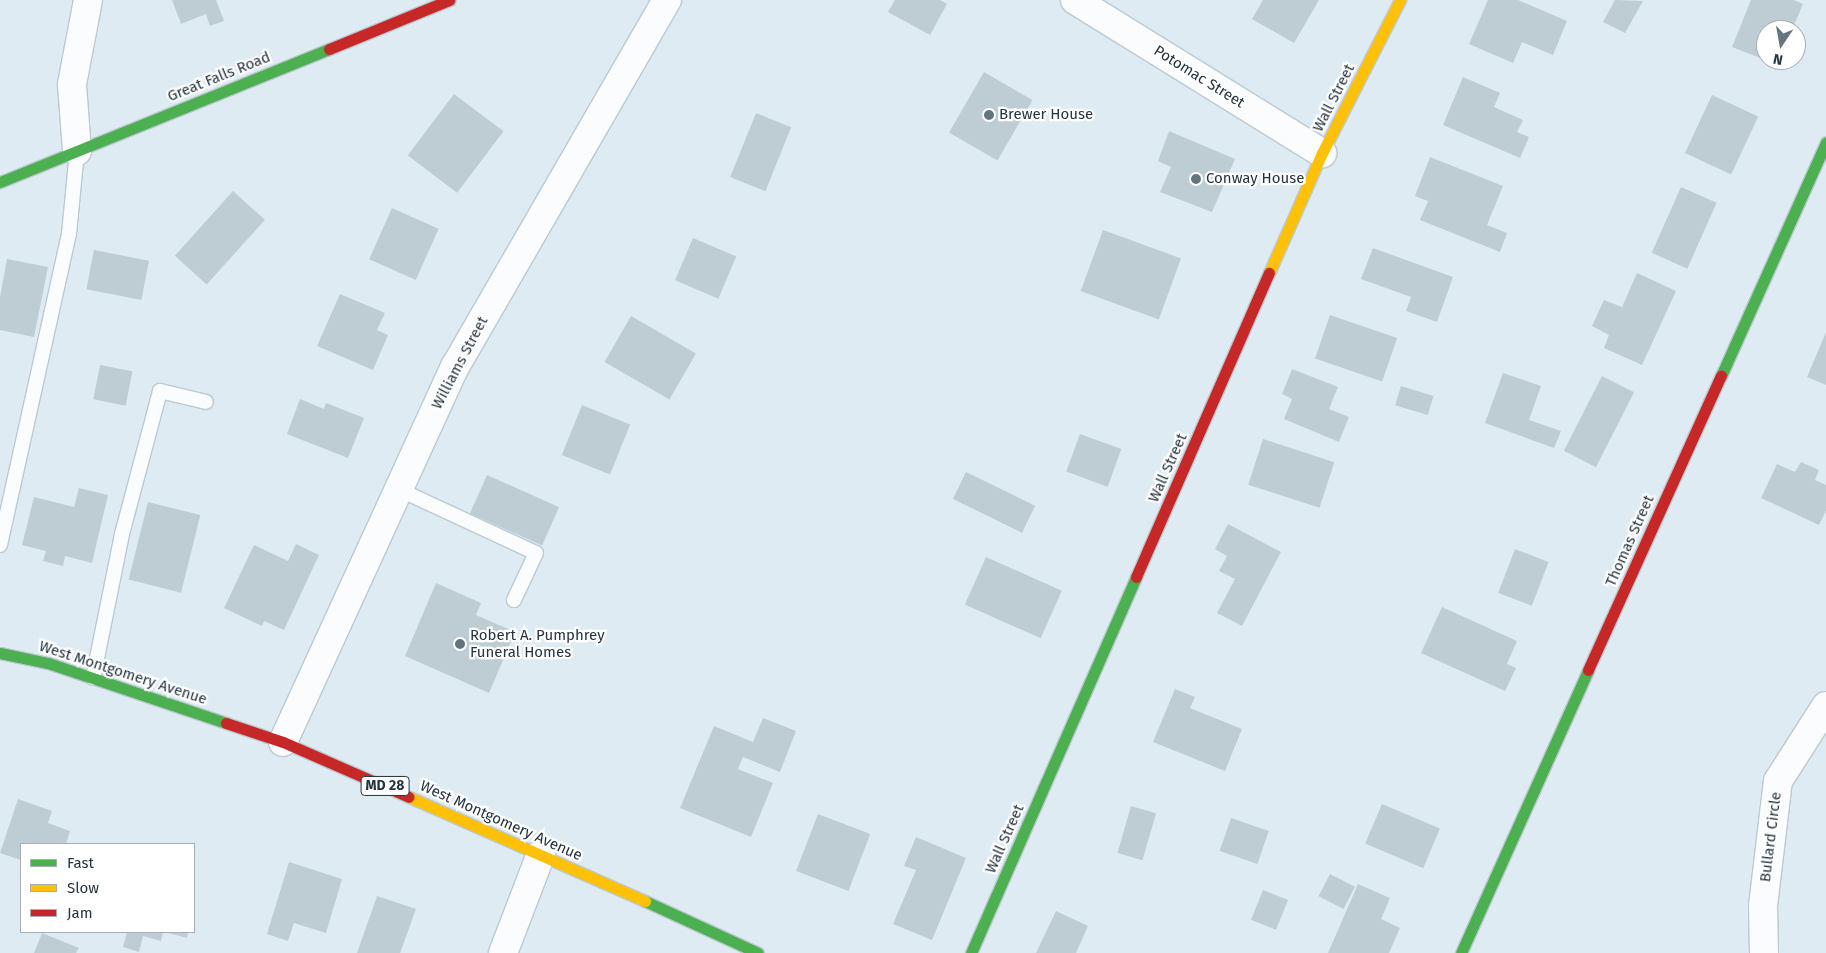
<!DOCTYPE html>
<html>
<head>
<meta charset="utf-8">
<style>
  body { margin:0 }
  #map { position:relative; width:1826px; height:953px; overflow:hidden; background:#deebf3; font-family:"Fira Sans",sans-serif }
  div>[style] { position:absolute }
  .building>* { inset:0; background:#becdd4; transform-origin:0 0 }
  .roads { filter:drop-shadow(1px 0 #bcc9d2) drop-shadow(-1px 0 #bcc9d2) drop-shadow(0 1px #bcc9d2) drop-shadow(0 -1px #bcc9d2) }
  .lane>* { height:14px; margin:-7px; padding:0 7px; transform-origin:7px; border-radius:7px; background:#fafcfd }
  .street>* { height:28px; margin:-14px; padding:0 14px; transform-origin:14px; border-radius:14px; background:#fafcfd }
  .fast>* { height:11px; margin:-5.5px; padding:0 5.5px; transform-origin:5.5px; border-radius:5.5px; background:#4caf50 }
  .slow>* { height:11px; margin:-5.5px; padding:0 5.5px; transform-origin:5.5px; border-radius:5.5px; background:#ffc107 }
  .jam>* { height:11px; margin:-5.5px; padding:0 5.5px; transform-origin:5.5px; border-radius:5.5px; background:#c62828 }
  .dots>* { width:14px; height:14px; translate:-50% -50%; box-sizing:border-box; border:2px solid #fff; border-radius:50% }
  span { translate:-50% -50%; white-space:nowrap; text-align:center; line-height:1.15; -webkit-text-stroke:4.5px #fff; paint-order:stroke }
  .shield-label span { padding:1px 4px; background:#fff; border:1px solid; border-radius:4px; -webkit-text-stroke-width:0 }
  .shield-label { font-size:14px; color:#25343f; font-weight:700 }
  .street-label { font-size:15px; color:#25343f }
  .poi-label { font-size:15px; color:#25343f }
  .left { translate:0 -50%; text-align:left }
  .legend { position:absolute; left:20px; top:843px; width:175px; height:90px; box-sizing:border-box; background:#fff; border:1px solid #a8aeb2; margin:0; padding:6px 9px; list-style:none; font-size:15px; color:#25343f }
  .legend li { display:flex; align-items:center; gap:10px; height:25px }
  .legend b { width:25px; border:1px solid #a8aeb2 }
  .north { position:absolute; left:1756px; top:20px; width:50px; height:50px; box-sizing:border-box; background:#fff; border:1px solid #a8aeb2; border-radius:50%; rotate:192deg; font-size:14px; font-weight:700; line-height:20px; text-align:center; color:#25343f }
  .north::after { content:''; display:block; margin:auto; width:18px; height:22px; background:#66747e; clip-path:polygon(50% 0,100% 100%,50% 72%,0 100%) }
</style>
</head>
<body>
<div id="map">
  <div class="building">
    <i style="clip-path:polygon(172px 0,216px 0,224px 21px,210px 26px,206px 14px,181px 24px)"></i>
    <i style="clip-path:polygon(895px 0,940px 0,947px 4px,930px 35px,888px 12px)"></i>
    <i style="clip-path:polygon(1263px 0,1319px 0,1294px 43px,1252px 19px)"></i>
    <i style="clip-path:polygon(1488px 0,1518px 0,1567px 21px,1553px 55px,1522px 42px,1513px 63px,1469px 44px)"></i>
    <i style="clip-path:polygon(1615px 0,1643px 1px,1625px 33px,1603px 22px)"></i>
    <i style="clip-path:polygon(1751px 0,1794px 0,1803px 4px,1792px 30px,1766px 30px,1766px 60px,1780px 60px,1778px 65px,1732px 47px)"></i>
    <i style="left:984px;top:72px;width:56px;height:70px;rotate:30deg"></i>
    <i style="clip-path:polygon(1463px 77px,1500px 93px,1494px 107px,1523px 120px,1517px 132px,1529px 137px,1520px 158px,1443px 125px)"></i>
    <i style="left:454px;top:94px;width:62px;height:77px;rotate:37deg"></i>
    <i style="left:1712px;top:95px;width:51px;height:64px;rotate:25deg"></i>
    <i style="left:756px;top:113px;width:38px;height:69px;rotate:22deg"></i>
    <i style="clip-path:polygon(1169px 131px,1235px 159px,1212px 212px,1160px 192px,1171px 167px,1158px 161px)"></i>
    <i style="clip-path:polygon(1430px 157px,1503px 186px,1487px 225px,1507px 233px,1500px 252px,1420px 220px,1428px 201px,1415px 196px)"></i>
    <i style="left:1681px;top:187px;width:39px;height:72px;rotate:24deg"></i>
    <i style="left:233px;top:191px;width:43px;height:87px;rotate:42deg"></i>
    <i style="left:392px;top:208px;width:51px;height:56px;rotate:24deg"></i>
    <i style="left:1103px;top:230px;width:83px;height:65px;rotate:20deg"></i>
    <i style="left:693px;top:238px;width:47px;height:46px;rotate:23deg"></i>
    <i style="clip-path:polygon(1373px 248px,1453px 277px,1437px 322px,1406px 311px,1411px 297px,1361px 279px)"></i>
    <i style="left:94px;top:250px;width:56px;height:40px;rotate:11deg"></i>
    <i style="clip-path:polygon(7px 259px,48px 267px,34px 337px,0 330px,0 297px)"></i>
    <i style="clip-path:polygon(1637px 273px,1676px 291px,1642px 365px,1604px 348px,1609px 335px,1592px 326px,1604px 300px,1622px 307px)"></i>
    <i style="clip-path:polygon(340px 294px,385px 313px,377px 330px,388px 335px,373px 370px,317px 346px)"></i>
    <i style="left:1330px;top:315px;width:71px;height:46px;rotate:19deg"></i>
    <i style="left:631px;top:316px;width:75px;height:53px;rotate:30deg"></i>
    <i style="clip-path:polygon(1826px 332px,1826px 385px,1807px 377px)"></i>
    <i style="left:100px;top:365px;width:33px;height:35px;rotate:11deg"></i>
    <i style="clip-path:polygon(1292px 369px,1338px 387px,1329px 409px,1349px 417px,1339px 442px,1284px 419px,1292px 399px,1282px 394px)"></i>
    <i style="clip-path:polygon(1503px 373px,1541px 386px,1529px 420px,1561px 431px,1554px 448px,1485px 423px)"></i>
    <i style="left:1602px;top:376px;width:36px;height:84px;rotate:27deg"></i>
    <i style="left:1401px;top:386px;width:34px;height:20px;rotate:17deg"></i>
    <i style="clip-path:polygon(300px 399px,324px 409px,326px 403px,364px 418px,348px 458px,287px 434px)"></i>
    <i style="left:582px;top:405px;width:52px;height:54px;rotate:22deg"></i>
    <i style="left:1080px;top:434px;width:44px;height:40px;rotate:20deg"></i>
    <i style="left:1263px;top:439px;width:75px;height:48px;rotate:18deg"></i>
    <i style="clip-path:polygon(1801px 462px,1819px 470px,1815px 480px,1826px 485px,1826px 511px,1819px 525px,1761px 498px,1777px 464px,1795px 472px)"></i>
    <i style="left:966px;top:472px;width:77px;height:30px;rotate:26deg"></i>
    <i style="left:487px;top:475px;width:79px;height:42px;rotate:24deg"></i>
    <i style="clip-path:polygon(79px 488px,108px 495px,92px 563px,65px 556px,63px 566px,43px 561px,46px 551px,22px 545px,34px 497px,74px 507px)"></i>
    <i style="left:148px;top:502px;width:54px;height:80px;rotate:14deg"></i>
    <i style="clip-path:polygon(1228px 524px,1281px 552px,1242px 626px,1217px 613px,1235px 579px,1219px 571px,1227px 556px,1215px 549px)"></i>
    <i style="clip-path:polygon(296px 544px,319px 555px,284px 630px,264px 621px,262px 626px,224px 608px,254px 545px,288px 561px)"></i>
    <i style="left:1515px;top:549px;width:36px;height:47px;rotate:21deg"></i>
    <i style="left:986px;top:557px;width:83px;height:52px;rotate:24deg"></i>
    <i style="clip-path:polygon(436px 583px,481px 603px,476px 615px,515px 632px,489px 693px,405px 656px)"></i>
    <i style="clip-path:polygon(1442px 607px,1517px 641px,1507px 664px,1516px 668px,1505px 691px,1421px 653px)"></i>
    <i style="clip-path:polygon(1175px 689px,1195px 697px,1190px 708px,1242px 729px,1225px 771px,1153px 742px)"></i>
    <i style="clip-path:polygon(763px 718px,796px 731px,780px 772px,743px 757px,738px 769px,773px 783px,751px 837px,680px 808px,714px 726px,753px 742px)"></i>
    <i style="clip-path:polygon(18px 799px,52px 811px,48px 823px,70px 831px,66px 844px,21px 844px,21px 860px,0 853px)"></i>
    <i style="left:1382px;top:804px;width:63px;height:43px;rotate:23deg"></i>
    <i style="left:1131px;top:806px;width:26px;height:49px;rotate:16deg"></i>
    <i style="left:818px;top:814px;width:56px;height:61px;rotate:21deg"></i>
    <i style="left:1231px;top:818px;width:40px;height:35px;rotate:19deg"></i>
    <i style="clip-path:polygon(916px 837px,966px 858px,932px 940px,893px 924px,916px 870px,904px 866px)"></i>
    <i style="clip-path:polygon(289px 862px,342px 879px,326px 933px,294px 923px,288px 941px,267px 934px)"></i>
    <i style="left:1330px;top:874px;width:28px;height:25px;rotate:27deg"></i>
    <i style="clip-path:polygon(1358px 884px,1390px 898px,1381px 919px,1400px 928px,1389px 953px,1328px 953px)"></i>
    <i style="left:1263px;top:890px;width:27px;height:32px;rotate:22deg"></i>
    <i style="clip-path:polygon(377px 896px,416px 909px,400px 953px,357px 953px)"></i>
    <i style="clip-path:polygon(1056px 911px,1088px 926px,1076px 953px,1036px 953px)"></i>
    <i style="clip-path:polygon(127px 932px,163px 932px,161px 941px,143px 936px,139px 952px,123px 947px)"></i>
    <i style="clip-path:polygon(165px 932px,188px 932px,187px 938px)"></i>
    <i style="clip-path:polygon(42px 933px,79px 948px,76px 953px,34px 953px)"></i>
  </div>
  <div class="roads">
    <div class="lane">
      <i style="left:398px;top:489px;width:152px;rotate:24.9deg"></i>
      <i style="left:536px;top:553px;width:52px;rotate:115.1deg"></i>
      <i style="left:0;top:545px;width:319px;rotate:-77.5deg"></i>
      <i style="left:69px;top:234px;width:83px;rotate:-84.5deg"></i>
      <i style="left:93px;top:678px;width:147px;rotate:-78.6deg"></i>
      <i style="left:122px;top:534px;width:148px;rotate:-75.1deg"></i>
      <i style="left:160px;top:391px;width:47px;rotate:13.4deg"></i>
    </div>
    <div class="street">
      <i style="left:1075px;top:0;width:291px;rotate:31.8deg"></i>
      <i style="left:77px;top:151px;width:67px;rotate:-94.3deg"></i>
      <i style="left:72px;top:84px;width:86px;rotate:-79.2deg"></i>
      <i style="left:283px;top:742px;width:413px;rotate:-65.4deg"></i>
      <i style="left:455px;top:367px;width:424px;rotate:-60deg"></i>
      <i style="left:503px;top:953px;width:106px;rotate:-69deg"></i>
      <i style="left:1764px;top:953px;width:47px;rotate:-91.2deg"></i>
      <i style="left:1763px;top:906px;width:126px;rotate:-83.2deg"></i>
      <i style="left:1778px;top:781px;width:89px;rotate:-57.4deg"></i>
    </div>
    <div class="fast">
      <i style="left:0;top:182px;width:355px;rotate:-22deg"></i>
      <i style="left:1721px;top:376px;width:256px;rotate:-65.8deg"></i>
      <i style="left:0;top:653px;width:49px;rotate:11.8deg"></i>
      <i style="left:48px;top:663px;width:188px;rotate:18.6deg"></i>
      <i style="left:645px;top:901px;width:124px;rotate:24.7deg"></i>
      <i style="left:971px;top:953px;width:411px;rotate:-66.3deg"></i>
      <i style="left:1461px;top:953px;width:310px;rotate:-65.8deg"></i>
    </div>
    <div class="slow">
      <i style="left:1269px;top:273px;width:131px;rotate:-66.2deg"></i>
      <i style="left:1322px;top:153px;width:172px;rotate:-63deg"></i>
      <i style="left:409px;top:797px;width:258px;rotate:23.8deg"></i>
    </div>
    <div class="jam">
      <i style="left:329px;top:49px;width:130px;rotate:-22.2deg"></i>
      <i style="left:1136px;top:577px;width:332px;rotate:-66.4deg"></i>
      <i style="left:1588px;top:670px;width:323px;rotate:-65.7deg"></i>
      <i style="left:226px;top:723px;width:60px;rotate:18.4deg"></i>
      <i style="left:283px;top:742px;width:137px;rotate:23.6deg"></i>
    </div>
  </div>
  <div class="dots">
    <i style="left:989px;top:115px;background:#66747e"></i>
    <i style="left:1196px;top:179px;background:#66747e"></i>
    <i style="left:460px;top:644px;background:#66747e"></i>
  </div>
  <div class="shield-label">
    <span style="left:385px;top:786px">MD 28</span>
  </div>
  <div class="street-label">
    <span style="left:219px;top:77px;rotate:-22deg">Great Falls Road</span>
    <span style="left:1199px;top:77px;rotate:32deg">Potomac Street</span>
    <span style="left:1334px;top:98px;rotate:-63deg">Wall Street</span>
    <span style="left:460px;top:363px;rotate:-62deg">Williams Street</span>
    <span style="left:1168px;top:468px;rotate:-66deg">Wall Street</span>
    <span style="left:1630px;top:541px;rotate:-66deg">Thomas Street</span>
    <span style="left:123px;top:673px;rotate:18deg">West Montgomery Avenue</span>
    <span style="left:501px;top:821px;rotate:24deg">West Montgomery Avenue</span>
    <span style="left:1771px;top:837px;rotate:-83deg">Bullard Circle</span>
    <span style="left:1005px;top:839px;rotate:-66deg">Wall Street</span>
  </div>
  <div class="poi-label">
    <span class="left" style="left:999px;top:115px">Brewer House</span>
    <span class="left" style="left:1206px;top:179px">Conway House</span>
    <span class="left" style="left:470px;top:644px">Robert A. Pumphrey<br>Funeral Homes</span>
  </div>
  <ul class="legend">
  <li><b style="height:6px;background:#4caf50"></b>Fast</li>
  <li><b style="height:6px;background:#ffc107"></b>Slow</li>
  <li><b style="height:6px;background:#c62828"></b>Jam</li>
  </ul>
  <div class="north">N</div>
</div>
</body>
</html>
